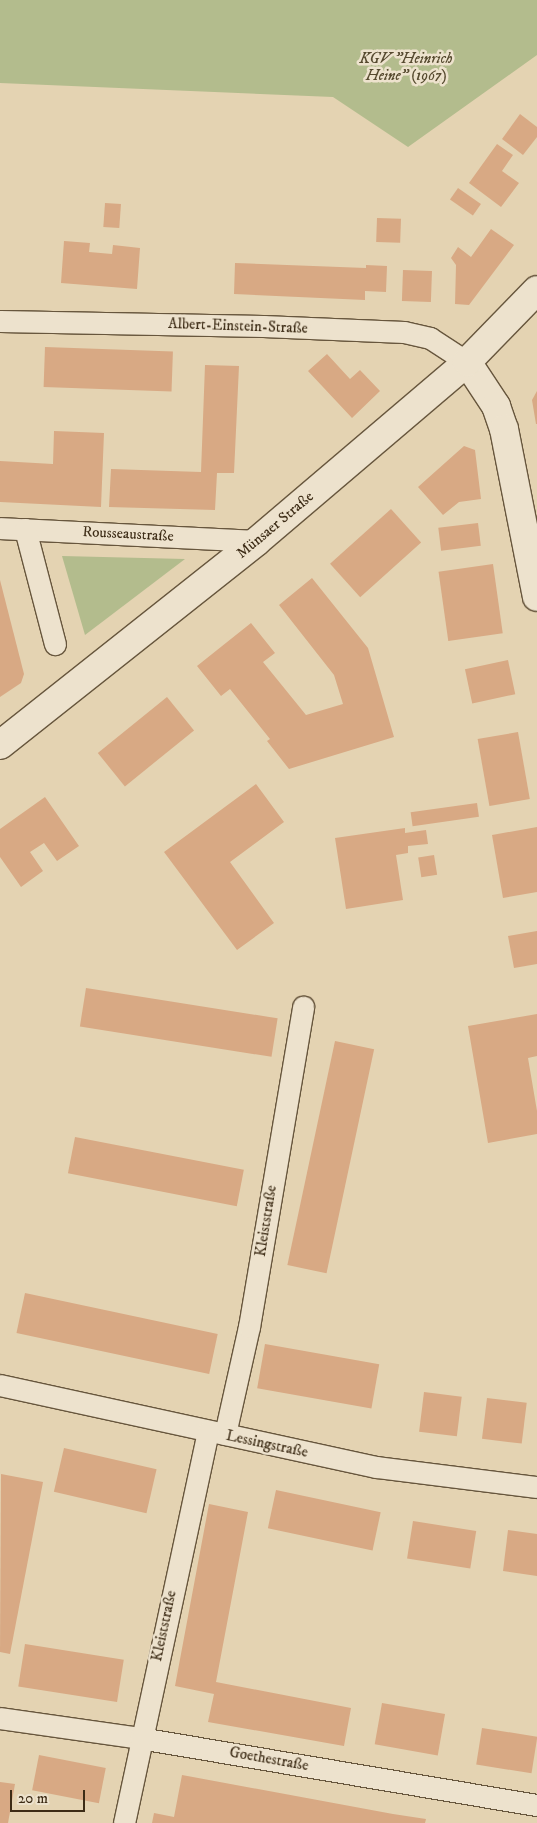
<!DOCTYPE html>
<html>
<head>
<meta charset="utf-8">
<style>
  body { margin:0 }
  #map { position:relative; width:537px; height:1823px; overflow:hidden; background:#e4d3b2; font-family:"IM FELL DW Pica",serif }
  div>[style] { position:absolute }
  .green>* { inset:0; background:#b3bc8d }
  .building>* { inset:0; background:#d8a984; transform-origin:0 0 }
  .roads { filter:drop-shadow(1px 0 #67563d) drop-shadow(-1px 0 #67563d) drop-shadow(0 1px #67563d) drop-shadow(0 -1px #67563d) }
  .minor>* { height:21px; margin:-10.5px; padding:0 10.5px; transform-origin:10.5px; border-radius:10.5px; background:#ede2cd }
  .tertiary>* { height:28px; margin:-14px; padding:0 14px; transform-origin:14px; border-radius:14px; background:#ede2cd }
  span { translate:-50% -50%; white-space:nowrap; text-align:center; line-height:1.15; -webkit-text-stroke:5px #ede2cd; paint-order:stroke }
  .park-label { font-size:15px; color:#55492e; font-style:italic }
  .street-label { font-size:15px; color:#3d2c16 }
  .scale { position:absolute; left:10px; top:1790px; width:75px; height:22px; box-sizing:border-box; border:2px solid #3d2c16; border-top:0; padding-left:6px; font-size:15px; line-height:18px; white-space:nowrap; color:#3d2c16; -webkit-text-stroke:4px #ede2cd; paint-order:stroke }
</style>
</head>
<body>
<div id="map">
  <div class="green">
    <i style="clip-path:polygon(0 0,537px 0,537px 55px,408px 147px,333px 97px,0 83px)"></i>
    <i style="clip-path:polygon(62px 556px,185px 559px,85px 635px)"></i>
  </div>
  <div class="building">
    <i style="clip-path:polygon(520px 114px,537px 127px,537px 137px,523px 155px,502px 139px)"></i>
    <i style="clip-path:polygon(497px 144px,513px 155px,502px 171px,519px 183px,501px 207px,469px 183px)"></i>
    <i style="left:458px;top:188px;width:28px;height:14px;rotate:35deg"></i>
    <i style="left:105px;top:203px;width:16px;height:24px;rotate:4deg"></i>
    <i style="left:377px;top:218px;width:24px;height:24px;rotate:2deg"></i>
    <i style="clip-path:polygon(491px 229px,514px 245px,469px 305px,455px 304px,456px 265px,451px 258px,458px 247px,471px 257px)"></i>
    <i style="clip-path:polygon(64px 241px,90px 243px,89px 252px,112px 254px,113px 245px,140px 248px,137px 289px,61px 283px)"></i>
    <i style="clip-path:polygon(235px 263px,366px 268px,366px 265px,387px 266px,386px 292px,365px 291px,365px 300px,234px 294px)"></i>
    <i style="left:403px;top:270px;width:29px;height:31px;rotate:2deg"></i>
    <i style="left:45px;top:347px;width:128px;height:40px;rotate:2deg"></i>
    <i style="clip-path:polygon(327px 354px,350px 379px,360px 370px,380px 391px,352px 418px,308px 371px)"></i>
    <i style="clip-path:polygon(205px 365px,239px 366px,234px 473px,217px 473px,215px 510px,109px 507px,111px 469px,201px 472px)"></i>
    <i style="clip-path:polygon(537px 391px,537px 424px,536px 424px,532px 400px)"></i>
    <i style="clip-path:polygon(54px 431px,104px 433px,101px 507px,0 502px,0 461px,53px 464px)"></i>
    <i style="clip-path:polygon(464px 446px,475px 450px,481px 499px,459px 502px,443px 515px,418px 487px)"></i>
    <i style="left:391px;top:509px;width:45px;height:82px;rotate:48deg"></i>
    <i style="left:478px;top:523px;width:23px;height:40px;rotate:83deg"></i>
    <i style="left:493px;top:564px;width:70px;height:55px;rotate:82deg"></i>
    <i style="clip-path:polygon(312px 578px,368px 648px,394px 737px,289px 769px,267px 741px,270px 739px,230px 689px,221px 696px,197px 666px,251px 623px,275px 653px,263px 662px,306px 715px,343px 704px,334px 675px,279px 605px)"></i>
    <i style="clip-path:polygon(0 580px,24px 674px,21px 683px,0 697px)"></i>
    <i style="left:508px;top:660px;width:35px;height:44px;rotate:78deg"></i>
    <i style="left:167px;top:697px;width:43px;height:89px;rotate:51deg"></i>
    <i style="left:518px;top:732px;width:68px;height:41px;rotate:80deg"></i>
    <i style="clip-path:polygon(256px 784px,284px 822px,230px 862px,274px 923px,237px 950px,164px 852px)"></i>
    <i style="clip-path:polygon(45px 797px,79px 846px,57px 861px,44px 843px,30px 852px,43px 871px,21px 887px,0 857px,0 829px)"></i>
    <i style="left:477px;top:803px;width:14px;height:67px;rotate:82deg"></i>
    <i style="clip-path:polygon(537px 827px,537px 892px,503px 898px,492px 835px)"></i>
    <i style="clip-path:polygon(405px 828px,405px 833px,426px 830px,428px 844px,408px 846px,408px 853px,396px 855px,403px 900px,346px 909px,335px 838px)"></i>
    <i style="left:434px;top:855px;width:20px;height:16px;rotate:81deg"></i>
    <i style="clip-path:polygon(537px 931px,537px 964px,514px 968px,508px 936px)"></i>
    <i style="left:86px;top:988px;width:194px;height:39px;rotate:9deg"></i>
    <i style="clip-path:polygon(537px 1014px,537px 1056px,528px 1058px,537px 1111px,537px 1134px,488px 1143px,468px 1026px)"></i>
    <i style="left:335px;top:1041px;width:40px;height:229px;rotate:12deg"></i>
    <i style="left:75px;top:1137px;width:172px;height:37px;rotate:11deg"></i>
    <i style="left:25px;top:1293px;width:197px;height:41px;rotate:12deg"></i>
    <i style="left:265px;top:1344px;width:116px;height:45px;rotate:10deg"></i>
    <i style="left:424px;top:1392px;width:38px;height:40px;rotate:7deg"></i>
    <i style="left:487px;top:1398px;width:40px;height:41px;rotate:7deg"></i>
    <i style="left:64px;top:1448px;width:95px;height:45px;rotate:13deg"></i>
    <i style="clip-path:polygon(1px 1474px,43px 1482px,10px 1654px,0 1652px)"></i>
    <i style="left:276px;top:1490px;width:107px;height:39px;rotate:12deg"></i>
    <i style="clip-path:polygon(209px 1504px,248px 1512px,216px 1682px,351px 1708px,344px 1746px,208px 1722px,214px 1694px,175px 1686px)"></i>
    <i style="left:413px;top:1521px;width:64px;height:38px;rotate:9deg"></i>
    <i style="clip-path:polygon(508px 1530px,537px 1534px,537px 1576px,503px 1571px)"></i>
    <i style="left:25px;top:1644px;width:100px;height:43px;rotate:9deg"></i>
    <i style="left:382px;top:1703px;width:64px;height:42px;rotate:10deg"></i>
    <i style="left:482px;top:1728px;width:56px;height:37px;rotate:9deg"></i>
    <i style="left:39px;top:1755px;width:68px;height:36px;rotate:11deg"></i>
    <i style="clip-path:polygon(182px 1775px,393px 1814px,426px 1819px,425px 1823px,152px 1823px,154px 1813px,174px 1817px)"></i>
    <i style="clip-path:polygon(0 1782px,15px 1784px,8px 1823px,0 1823px)"></i>
  </div>
  <div class="roads">
    <div class="minor">
      <i style="left:0;top:321px;width:263px;rotate:1.1deg"></i>
      <i style="left:263px;top:326px;width:141px;rotate:2.4deg"></i>
      <i style="left:404px;top:332px;width:27px;rotate:13deg"></i>
      <i style="left:430px;top:338px;width:44px;rotate:33deg"></i>
      <i style="left:0;top:528px;width:257px;rotate:2.9deg"></i>
      <i style="left:25px;top:529px;width:119px;rotate:75.4deg"></i>
      <i style="left:0;top:1385px;width:385px;rotate:12.3deg"></i>
      <i style="left:376px;top:1467px;width:162px;rotate:7.1deg"></i>
      <i style="left:225px;top:1434px;width:110px;rotate:-77.4deg"></i>
      <i style="left:249px;top:1327px;width:325px;rotate:-80.4deg"></i>
      <i style="left:0;top:1718px;width:141px;rotate:8.1deg"></i>
      <i style="left:140px;top:1738px;width:403px;rotate:9.6deg"></i>
      <i style="left:124px;top:1823px;width:401px;rotate:-77.9deg"></i>
    </div>
    <div class="tertiary">
      <i style="left:467px;top:362px;width:53px;rotate:56.6deg"></i>
      <i style="left:496px;top:406px;width:24px;rotate:71deg"></i>
      <i style="left:504px;top:429px;width:171px;rotate:78.9deg"></i>
      <i style="left:0;top:745px;width:328px;rotate:-38.4deg"></i>
      <i style="left:257px;top:541px;width:276px;rotate:-40.4deg"></i>
      <i style="left:467px;top:362px;width:100px;rotate:-45.8deg"></i>
    </div>
  </div>
  <div class="park-label">
    <span style="left:406px;top:67px">KGV "Heinrich<br>Heine" (1967)</span>
  </div>
  <div class="street-label">
    <span style="left:238px;top:326px;rotate:2deg">Albert-Einstein-Straße</span>
    <span style="left:275px;top:525px;rotate:-40deg">Münsaer Straße</span>
    <span style="left:128px;top:534px;rotate:3deg">Rousseaustraße</span>
    <span style="left:266px;top:1221px;rotate:-81deg">Kleiststraße</span>
    <span style="left:267px;top:1444px;rotate:12deg">Lessingstraße</span>
    <span style="left:164px;top:1626px;rotate:-78deg">Kleiststraße</span>
    <span style="left:269px;top:1759px;rotate:10deg">Goethestraße</span>
  </div>
  <div class="scale">20 m</div>
</div>
</body>
</html>
